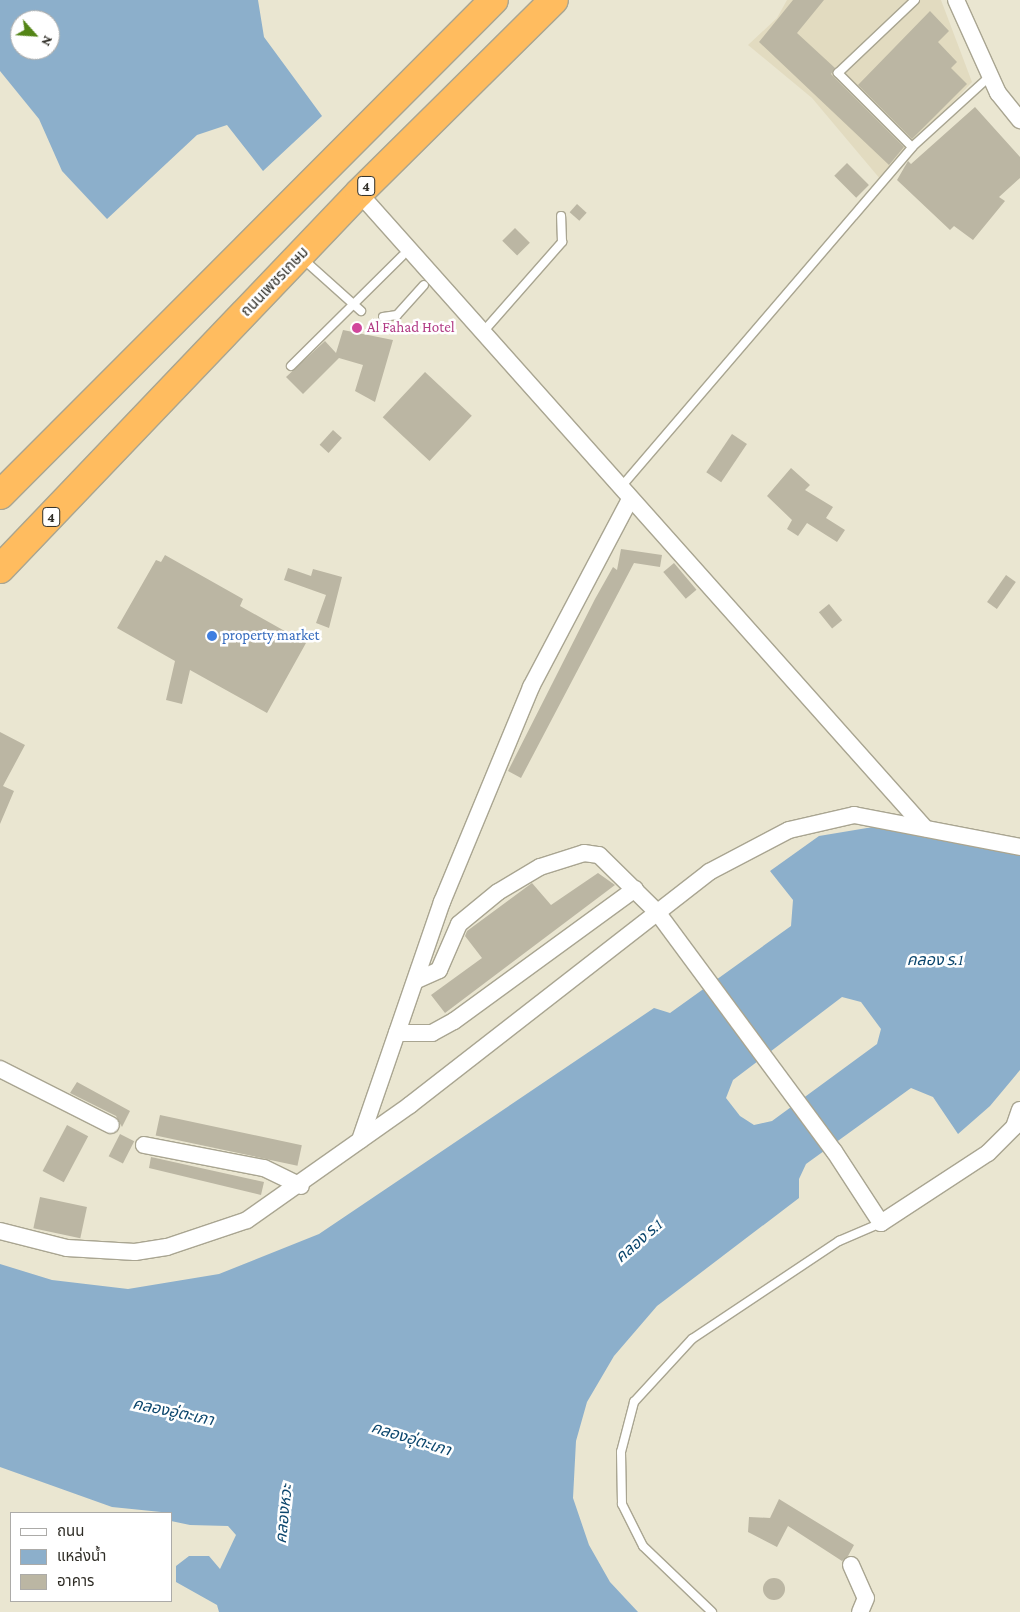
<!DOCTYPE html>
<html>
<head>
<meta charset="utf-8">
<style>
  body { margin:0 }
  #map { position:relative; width:1020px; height:1612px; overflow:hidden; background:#eae6d1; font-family:"Crimson Pro","Noto Sans Thai",serif }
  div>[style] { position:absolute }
  .built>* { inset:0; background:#e2dbc0 }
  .water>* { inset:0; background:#8cafcb }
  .building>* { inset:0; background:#bbb6a3; transform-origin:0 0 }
  .round { border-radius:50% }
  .roads { filter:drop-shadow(1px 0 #a9a591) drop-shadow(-1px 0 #a9a591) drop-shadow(0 1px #a9a591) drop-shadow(0 -1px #a9a591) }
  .lane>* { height:8px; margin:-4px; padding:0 4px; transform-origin:4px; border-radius:4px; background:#fff }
  .street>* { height:16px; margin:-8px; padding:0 8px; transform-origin:8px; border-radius:8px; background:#fff }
  .highway>* { height:28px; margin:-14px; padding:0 14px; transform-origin:14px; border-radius:14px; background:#ffbc5f }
  .dots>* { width:14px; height:14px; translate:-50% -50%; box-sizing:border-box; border:2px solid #fff; border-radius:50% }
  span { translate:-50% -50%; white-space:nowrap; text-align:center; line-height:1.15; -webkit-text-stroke:5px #fff; paint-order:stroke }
  .shield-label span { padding:1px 4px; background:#fff; border:1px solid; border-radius:4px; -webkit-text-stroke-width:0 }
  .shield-label { font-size:14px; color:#2f2d26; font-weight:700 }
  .street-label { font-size:15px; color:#2f2d26 }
  .hotel-label { font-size:15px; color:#b23c85 }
  .left { translate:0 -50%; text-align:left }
  .shop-label { font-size:15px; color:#366cbe }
  .water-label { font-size:16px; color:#0b466d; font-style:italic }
  .legend { position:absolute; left:10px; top:1512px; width:162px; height:90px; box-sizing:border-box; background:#fff; border:1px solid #acaba8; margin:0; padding:6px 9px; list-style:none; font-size:15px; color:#2f2d26 }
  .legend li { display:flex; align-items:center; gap:10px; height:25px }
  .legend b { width:25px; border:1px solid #acaba8 }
  .north { position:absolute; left:10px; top:10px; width:50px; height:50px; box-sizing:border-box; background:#fff; border:1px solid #acaba8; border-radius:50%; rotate:116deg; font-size:14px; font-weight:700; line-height:20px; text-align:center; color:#2f2d26 }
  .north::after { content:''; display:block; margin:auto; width:18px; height:22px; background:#548517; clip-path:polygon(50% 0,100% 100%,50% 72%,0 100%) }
</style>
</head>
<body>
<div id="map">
  <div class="built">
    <i style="clip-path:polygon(787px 0,941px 0,972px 82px,881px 180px,812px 98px,748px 45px,777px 18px)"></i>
  </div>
  <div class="water">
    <i style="clip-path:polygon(evenodd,0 0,258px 0,264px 37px,322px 116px,263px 171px,227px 125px,197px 135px,107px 219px,62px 171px,39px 119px,0 71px,0 0,20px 20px,50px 20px,50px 50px,20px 50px,20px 20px)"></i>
    <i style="clip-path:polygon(evenodd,873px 827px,1020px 855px,1020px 1070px,990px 1106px,958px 1134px,933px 1097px,911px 1088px,806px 1164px,799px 1179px,799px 1198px,657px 1306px,614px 1356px,587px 1402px,576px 1441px,573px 1498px,589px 1545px,610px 1582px,638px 1612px,219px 1612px,217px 1605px,176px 1582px,176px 1566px,189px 1556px,209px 1556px,220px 1569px,236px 1535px,228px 1526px,190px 1525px,171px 1521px,171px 1513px,112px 1507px,0 1467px,0 1264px,52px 1280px,128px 1289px,219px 1274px,319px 1234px,654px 1008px,670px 1013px,791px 926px,793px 900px,770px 871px,819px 836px,873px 827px,842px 997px,861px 1002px,881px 1029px,877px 1044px,772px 1121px,754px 1125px,740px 1116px,726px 1098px,733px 1080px,842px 997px)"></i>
  </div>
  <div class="building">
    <i style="clip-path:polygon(793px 0,824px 0,797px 33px,835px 68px,831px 74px,904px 147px,889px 165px,759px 42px)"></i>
    <i style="clip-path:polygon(930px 11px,949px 31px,938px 42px,957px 62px,951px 68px,967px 84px,912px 139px,858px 85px)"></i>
    <i style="clip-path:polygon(975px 107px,1020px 157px,1020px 178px,999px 197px,1005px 201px,973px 240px,954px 226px,950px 230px,897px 180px,908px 161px,911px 164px)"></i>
    <i style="left:847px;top:163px;width:31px;height:18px;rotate:45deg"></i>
    <i style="left:577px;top:204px;width:13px;height:11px;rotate:42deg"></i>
    <i style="left:515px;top:228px;width:21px;height:18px;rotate:45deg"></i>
    <i style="clip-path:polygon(343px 330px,393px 340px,375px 402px,355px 391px,363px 365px,339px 358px,303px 394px,286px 377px,325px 341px,336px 353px)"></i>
    <i style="left:425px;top:372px;width:64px;height:62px;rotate:43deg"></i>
    <i style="left:333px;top:430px;width:12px;height:20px;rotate:42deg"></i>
    <i style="left:732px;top:434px;width:18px;height:46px;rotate:34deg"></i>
    <i style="clip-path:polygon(791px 468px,810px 485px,805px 490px,833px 507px,826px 518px,845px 530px,837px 542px,807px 523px,798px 536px,787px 529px,792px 520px,767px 496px)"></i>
    <i style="clip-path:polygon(621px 549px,662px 555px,660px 567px,634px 563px,521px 778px,508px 771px,595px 599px,613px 567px,617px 570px)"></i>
    <i style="clip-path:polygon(165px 555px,243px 599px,240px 606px,306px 643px,267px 713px,190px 670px,182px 704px,166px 700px,175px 661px,117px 628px,156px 560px,161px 562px)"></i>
    <i style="left:674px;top:563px;width:35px;height:14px;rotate:50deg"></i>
    <i style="clip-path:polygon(288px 568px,311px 576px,313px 569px,342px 577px,329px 628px,316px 623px,326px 595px,284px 580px)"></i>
    <i style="left:1006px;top:575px;width:12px;height:33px;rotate:35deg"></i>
    <i style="left:829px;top:604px;width:21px;height:13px;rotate:51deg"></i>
    <i style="clip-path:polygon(0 732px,25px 745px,3px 786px,14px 791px,0 824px)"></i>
    <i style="clip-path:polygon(598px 873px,615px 885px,445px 1013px,431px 995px,482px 958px,465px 936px,467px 931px,532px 883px,551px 905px)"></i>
    <i style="clip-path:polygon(77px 1082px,130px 1111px,122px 1127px,116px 1116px,70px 1093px)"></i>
    <i style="left:160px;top:1115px;width:145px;height:21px;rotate:12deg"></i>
    <i style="left:67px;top:1125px;width:24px;height:52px;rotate:28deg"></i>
    <i style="left:120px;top:1134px;width:16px;height:25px;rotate:27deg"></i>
    <i style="clip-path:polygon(151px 1157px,264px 1182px,261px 1195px,149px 1168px)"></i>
    <i style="left:40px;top:1197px;width:48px;height:32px;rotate:12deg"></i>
    <i style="clip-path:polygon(779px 1499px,854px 1545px,848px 1556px,842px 1561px,788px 1526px,777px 1547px,748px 1532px,749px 1517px,770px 1518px)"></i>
    <i class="round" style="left:763px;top:1578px;width:22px;height:22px"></i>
  </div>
  <div class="roads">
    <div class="lane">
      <i style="left:912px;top:147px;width:105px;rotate:-135deg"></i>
      <i style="left:838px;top:73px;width:106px;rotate:-43.5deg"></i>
      <i style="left:303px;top:259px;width:78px;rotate:41.9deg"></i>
      <i style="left:383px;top:317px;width:14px;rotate:-8deg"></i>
      <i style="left:397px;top:315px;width:40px;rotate:-48deg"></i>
      <i style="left:483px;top:332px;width:120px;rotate:-48.7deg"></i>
      <i style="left:562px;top:242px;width:26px;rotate:-92deg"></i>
      <i style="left:291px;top:366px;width:156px;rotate:-44.7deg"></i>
      <i style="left:621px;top:487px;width:448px;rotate:-49.4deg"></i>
      <i style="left:912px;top:147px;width:105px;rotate:-42.3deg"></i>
      <i style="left:712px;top:1612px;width:95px;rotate:-136.3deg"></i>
      <i style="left:643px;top:1546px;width:47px;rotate:-116.6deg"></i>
      <i style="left:622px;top:1504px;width:52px;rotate:-91.1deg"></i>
      <i style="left:621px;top:1452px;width:52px;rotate:-75.4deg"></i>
      <i style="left:634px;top:1402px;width:86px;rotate:-47.4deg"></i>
      <i style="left:692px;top:1339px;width:177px;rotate:-33.7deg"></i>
      <i style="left:839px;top:1241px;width:46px;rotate:-23.2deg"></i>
    </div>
    <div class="street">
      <i style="left:956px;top:0;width:102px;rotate:65.7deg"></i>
      <i style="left:998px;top:93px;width:35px;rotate:51deg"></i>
      <i style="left:359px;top:193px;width:851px;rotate:48.29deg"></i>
      <i style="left:417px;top:980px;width:24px;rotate:-24deg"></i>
      <i style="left:439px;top:970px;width:50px;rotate:-66.5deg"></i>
      <i style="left:459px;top:924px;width:50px;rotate:-39.4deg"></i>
      <i style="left:498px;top:892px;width:49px;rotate:-30.8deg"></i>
      <i style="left:540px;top:867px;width:46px;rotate:-17.7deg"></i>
      <i style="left:584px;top:853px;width:15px;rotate:8deg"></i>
      <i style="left:599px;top:855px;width:81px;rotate:44.5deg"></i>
      <i style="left:657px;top:912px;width:297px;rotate:53.5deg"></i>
      <i style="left:834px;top:1151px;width:86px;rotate:56.9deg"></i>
      <i style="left:881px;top:1223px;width:128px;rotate:-33.2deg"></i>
      <i style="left:988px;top:1153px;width:37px;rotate:-45deg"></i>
      <i style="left:1014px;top:1127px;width:18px;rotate:-71deg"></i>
      <i style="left:397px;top:1033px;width:35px"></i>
      <i style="left:432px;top:1033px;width:25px;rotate:-29deg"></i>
      <i style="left:454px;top:1021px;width:224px;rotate:-36.1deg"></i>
      <i style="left:0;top:1069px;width:124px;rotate:26.8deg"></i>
      <i style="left:360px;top:1140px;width:252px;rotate:-71deg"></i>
      <i style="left:442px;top:902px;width:233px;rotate:-67.5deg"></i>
      <i style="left:531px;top:687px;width:212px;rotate:-62.2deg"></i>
      <i style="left:144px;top:1145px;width:122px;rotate:10.9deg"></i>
      <i style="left:264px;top:1168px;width:41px;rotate:25.9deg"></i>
      <i style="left:0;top:1231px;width:69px;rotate:14.2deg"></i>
      <i style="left:67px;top:1248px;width:68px;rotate:3.4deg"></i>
      <i style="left:135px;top:1252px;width:32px;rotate:-9deg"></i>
      <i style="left:167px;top:1247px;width:84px;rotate:-18.6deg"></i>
      <i style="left:247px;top:1220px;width:199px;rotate:-35.2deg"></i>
      <i style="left:410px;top:1105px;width:379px;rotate:-37.9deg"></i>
      <i style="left:709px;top:872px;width:90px;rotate:-27.7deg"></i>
      <i style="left:789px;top:830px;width:67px;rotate:-13deg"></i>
      <i style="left:854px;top:815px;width:169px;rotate:10.9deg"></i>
      <i style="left:851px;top:1565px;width:36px;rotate:66deg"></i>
      <i style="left:866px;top:1598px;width:15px;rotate:113deg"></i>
    </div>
    <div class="highway">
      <i style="left:0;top:495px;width:699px;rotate:-45.06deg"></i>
      <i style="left:0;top:569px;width:520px;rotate:-46.32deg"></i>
      <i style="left:359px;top:193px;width:274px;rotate:-44.7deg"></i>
    </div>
  </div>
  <div class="dots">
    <i style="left:357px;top:328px;background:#d1479c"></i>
    <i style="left:212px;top:636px;background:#3f7fe0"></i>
  </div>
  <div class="shield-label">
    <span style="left:366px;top:186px">4</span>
    <span style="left:51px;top:517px">4</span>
  </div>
  <div class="street-label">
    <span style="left:275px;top:282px;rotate:-46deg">ถนนเพชรเกษม</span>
  </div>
  <div class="hotel-label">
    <span class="left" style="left:367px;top:328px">Al Fahad Hotel</span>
  </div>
  <div class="shop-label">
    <span class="left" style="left:222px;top:636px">property market</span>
  </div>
  <div class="water-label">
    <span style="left:935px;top:960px">คลอง ร.1</span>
    <span style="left:639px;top:1241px;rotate:-41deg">คลอง ร.1</span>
    <span style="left:173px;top:1412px;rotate:12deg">คลองอู่ตะเภา</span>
    <span style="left:411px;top:1439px;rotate:17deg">คลองอุ่ตะเภา</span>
    <span style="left:284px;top:1514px;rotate:-84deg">คลองหวะ</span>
  </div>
  <ul class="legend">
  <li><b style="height:6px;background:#fff"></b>ถนน</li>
  <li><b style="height:14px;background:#8cafcb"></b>แหล่งน้ำ</li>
  <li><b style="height:14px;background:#bbb6a3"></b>อาคาร</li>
  </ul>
  <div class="north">N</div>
</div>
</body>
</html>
